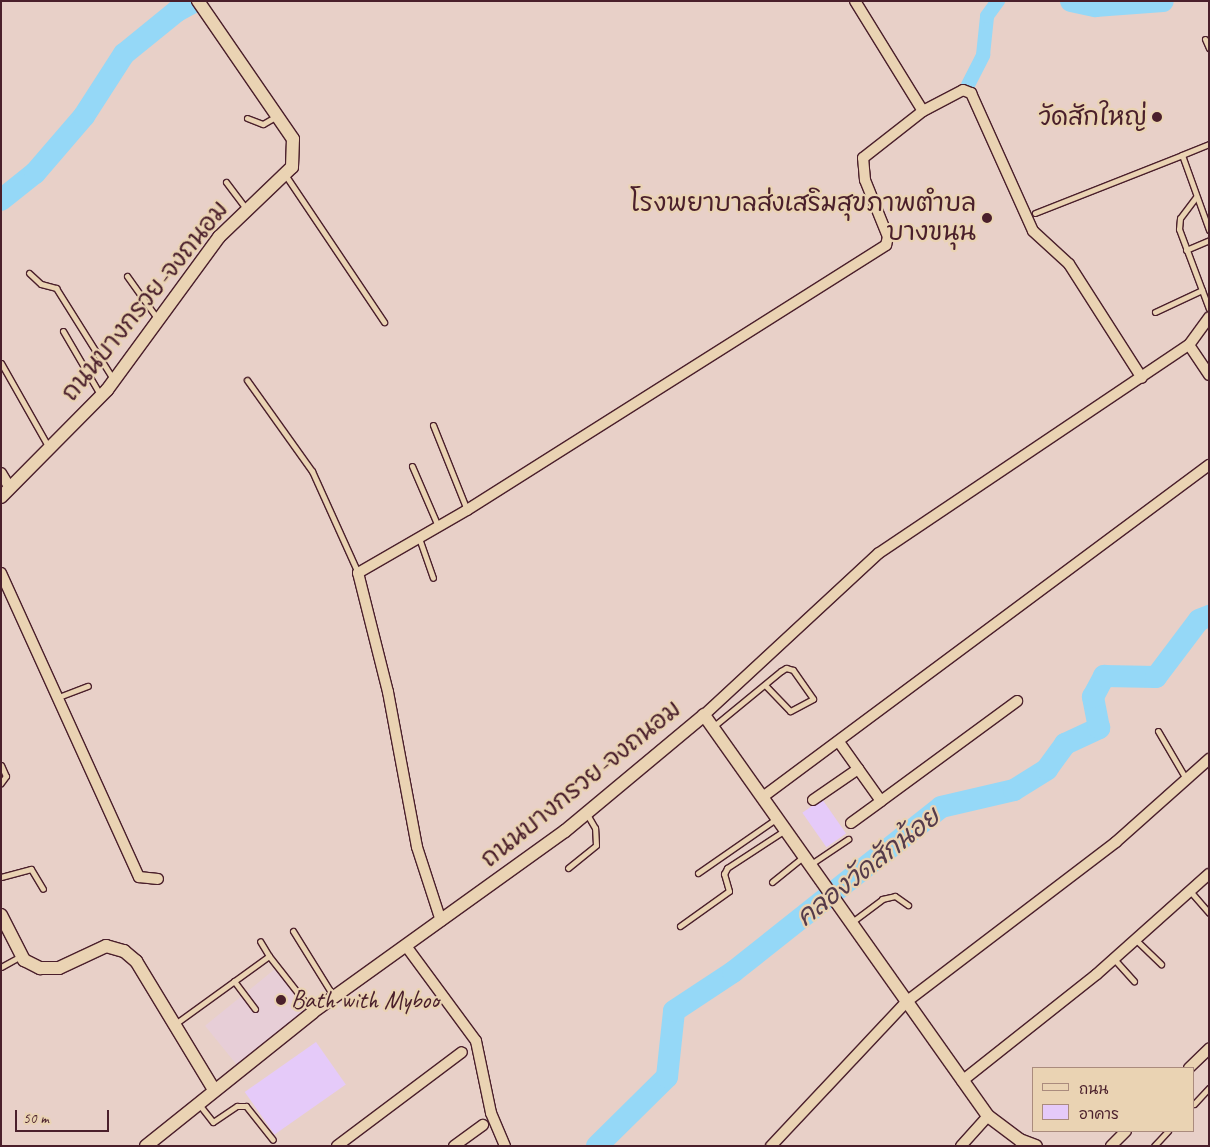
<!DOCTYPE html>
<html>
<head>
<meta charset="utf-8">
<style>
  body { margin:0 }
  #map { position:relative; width:1210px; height:1147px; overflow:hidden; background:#e8d0c8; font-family:Caveat,"Playpen Sans Thai",sans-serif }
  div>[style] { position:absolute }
  .built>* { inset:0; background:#e7ced7; transform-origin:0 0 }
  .canal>* { height:14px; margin:-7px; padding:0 7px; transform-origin:7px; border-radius:7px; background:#95d8f7 }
  .river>* { height:22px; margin:-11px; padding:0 11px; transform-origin:11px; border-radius:11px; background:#95d8f7 }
  .building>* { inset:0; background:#e5caf9; transform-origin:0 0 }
  .roads { filter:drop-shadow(1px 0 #4a1f2b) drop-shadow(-1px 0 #4a1f2b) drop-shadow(0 1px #4a1f2b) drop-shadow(0 -1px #4a1f2b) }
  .service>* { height:5px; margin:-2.5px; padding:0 2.5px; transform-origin:2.5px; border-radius:2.5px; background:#ead3b3 }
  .minor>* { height:10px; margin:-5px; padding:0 5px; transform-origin:5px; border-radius:5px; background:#ead3b3 }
  .tertiary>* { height:12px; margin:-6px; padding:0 6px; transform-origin:6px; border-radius:6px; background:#ead3b3 }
  .dots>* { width:14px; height:14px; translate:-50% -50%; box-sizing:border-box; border:2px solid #ead3b3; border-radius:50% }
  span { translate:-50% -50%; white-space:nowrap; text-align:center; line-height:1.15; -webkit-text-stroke:4.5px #ead3b3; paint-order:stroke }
  .poi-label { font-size:25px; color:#4a1f2b }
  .right { translate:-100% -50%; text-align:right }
  .left { translate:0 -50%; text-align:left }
  .street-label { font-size:25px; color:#4a1f2b }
  .water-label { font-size:26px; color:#553b4a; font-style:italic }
  .frame { position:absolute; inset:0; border:2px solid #4a1f2b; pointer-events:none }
  .legend { position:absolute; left:1032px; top:1067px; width:162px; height:65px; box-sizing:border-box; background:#ead3b3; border:1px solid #aa8b7d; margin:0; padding:6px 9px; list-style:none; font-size:15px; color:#4a1f2b }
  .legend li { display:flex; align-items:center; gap:10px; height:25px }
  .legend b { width:25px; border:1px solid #aa8b7d }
  .scale { position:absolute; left:15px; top:1110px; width:94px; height:22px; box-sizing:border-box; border:2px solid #4a1f2b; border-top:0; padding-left:6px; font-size:15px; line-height:18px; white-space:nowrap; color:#4a1f2b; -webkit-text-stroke:4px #ead3b3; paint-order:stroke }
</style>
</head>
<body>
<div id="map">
  <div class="built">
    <i style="left:275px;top:969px;width:53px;height:90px;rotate:51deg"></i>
  </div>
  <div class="canal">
    <i style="left:968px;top:85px;width:34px;rotate:-63deg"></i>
    <i style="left:983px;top:55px;width:39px;rotate:-84deg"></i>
    <i style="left:987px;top:16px;width:19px;rotate:-54deg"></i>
  </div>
  <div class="river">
    <i style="left:1071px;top:1px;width:25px;rotate:12deg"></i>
    <i style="left:1095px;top:6px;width:68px;rotate:-4.2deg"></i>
    <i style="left:1px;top:200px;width:43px;rotate:-38.5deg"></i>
    <i style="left:35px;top:173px;width:75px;rotate:-49.3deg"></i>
    <i style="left:84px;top:116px;width:74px;rotate:-57.2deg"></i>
    <i style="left:124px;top:54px;width:68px;rotate:-39.1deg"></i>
    <i style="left:177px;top:11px;width:21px;rotate:-28deg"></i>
    <i style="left:597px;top:1146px;width:98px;rotate:-44.6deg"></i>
    <i style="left:667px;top:1077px;width:66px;rotate:-83.9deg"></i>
    <i style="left:674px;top:1011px;width:71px;rotate:-33.5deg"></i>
    <i style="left:733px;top:972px;width:265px;rotate:-38.4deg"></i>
    <i style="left:941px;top:807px;width:75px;rotate:-13.1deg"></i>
    <i style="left:1014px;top:790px;width:39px;rotate:-32deg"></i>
    <i style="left:1047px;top:769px;width:31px;rotate:-54deg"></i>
    <i style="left:1065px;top:744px;width:38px;rotate:-25deg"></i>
    <i style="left:1099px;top:728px;width:32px;rotate:-101deg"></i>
    <i style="left:1093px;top:697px;width:24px;rotate:-62deg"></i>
    <i style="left:1104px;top:676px;width:52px;rotate:1.1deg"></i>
    <i style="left:1156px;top:677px;width:71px;rotate:-53deg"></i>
    <i style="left:1199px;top:620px;width:11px;rotate:-22deg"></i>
  </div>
  <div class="building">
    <i style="left:822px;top:799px;width:42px;height:24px;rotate:55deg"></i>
    <i style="left:316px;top:1042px;width:52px;height:87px;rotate:55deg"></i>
  </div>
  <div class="roads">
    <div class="service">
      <i style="left:1205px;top:39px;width:10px;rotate:66deg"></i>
      <i style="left:247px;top:118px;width:17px;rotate:21deg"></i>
      <i style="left:263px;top:124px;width:16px;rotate:-30deg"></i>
      <i style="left:1209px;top:144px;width:29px;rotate:158deg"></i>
      <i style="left:1182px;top:155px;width:80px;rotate:70.2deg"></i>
      <i style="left:286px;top:176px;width:176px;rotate:56.1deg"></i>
      <i style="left:226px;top:182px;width:35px;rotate:53deg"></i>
      <i style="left:1196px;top:197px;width:26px;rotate:127deg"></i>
      <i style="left:1180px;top:218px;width:11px;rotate:95deg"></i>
      <i style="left:1179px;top:229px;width:85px;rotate:69.4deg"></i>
      <i style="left:1035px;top:213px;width:158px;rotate:-21.5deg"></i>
      <i style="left:1186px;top:250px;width:25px;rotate:-23deg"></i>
      <i style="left:29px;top:273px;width:16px;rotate:43deg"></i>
      <i style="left:41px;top:284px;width:16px;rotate:15deg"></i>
      <i style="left:56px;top:288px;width:107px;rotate:57.9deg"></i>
      <i style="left:127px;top:276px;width:52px;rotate:54.5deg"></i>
      <i style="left:1155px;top:312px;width:52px;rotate:-25.1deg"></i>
      <i style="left:63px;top:331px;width:75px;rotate:59.7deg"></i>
      <i style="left:1px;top:363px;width:98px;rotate:60.5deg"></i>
      <i style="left:247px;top:380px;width:112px;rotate:54.5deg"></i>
      <i style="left:312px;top:471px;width:112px;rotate:65.7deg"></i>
      <i style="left:433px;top:425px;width:92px;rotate:68.2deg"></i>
      <i style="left:412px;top:466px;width:65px;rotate:66.6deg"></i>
      <i style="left:419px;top:538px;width:42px;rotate:70.7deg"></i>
      <i style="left:56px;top:698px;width:34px;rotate:-21deg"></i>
      <i style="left:714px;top:726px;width:87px;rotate:-39.4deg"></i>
      <i style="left:781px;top:671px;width:6px;rotate:-31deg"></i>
      <i style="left:786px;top:668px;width:7px;rotate:16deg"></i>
      <i style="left:793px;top:670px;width:35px;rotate:55deg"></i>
      <i style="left:813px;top:699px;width:26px;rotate:152deg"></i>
      <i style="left:790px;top:711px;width:36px;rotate:-134deg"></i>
      <i style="left:1158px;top:731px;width:56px;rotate:59.7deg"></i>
      <i style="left:1px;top:765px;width:12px;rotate:66deg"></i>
      <i style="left:6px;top:776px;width:9px;rotate:126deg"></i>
      <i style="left:811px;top:864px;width:45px;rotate:-34deg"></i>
      <i style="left:568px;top:868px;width:36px;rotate:-39deg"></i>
      <i style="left:596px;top:845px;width:17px;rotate:-93deg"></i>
      <i style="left:595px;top:828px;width:16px;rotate:-120deg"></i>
      <i style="left:698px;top:873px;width:96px;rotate:-34.8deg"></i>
      <i style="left:1px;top:877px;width:31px;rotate:-15deg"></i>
      <i style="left:31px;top:869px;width:23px;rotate:59deg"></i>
      <i style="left:772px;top:882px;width:40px;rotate:-39deg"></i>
      <i style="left:1190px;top:891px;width:29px;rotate:49deg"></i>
      <i style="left:852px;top:922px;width:38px;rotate:-37deg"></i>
      <i style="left:882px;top:899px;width:13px;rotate:-13deg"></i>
      <i style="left:895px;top:896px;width:16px;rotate:35deg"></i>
      <i style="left:680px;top:926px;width:60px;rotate:-35.5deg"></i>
      <i style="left:729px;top:891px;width:18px;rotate:-106deg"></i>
      <i style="left:724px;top:874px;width:7px;rotate:-63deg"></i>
      <i style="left:727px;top:868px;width:69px;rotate:-33.2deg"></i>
      <i style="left:293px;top:931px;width:78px;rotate:58.2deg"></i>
      <i style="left:1136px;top:940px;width:35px;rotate:44deg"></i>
      <i style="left:269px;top:956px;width:70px;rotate:52deg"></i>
      <i style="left:1114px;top:959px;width:30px;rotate:48deg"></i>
      <i style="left:1px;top:967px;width:23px;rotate:-29deg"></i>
      <i style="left:234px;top:981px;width:35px;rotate:53deg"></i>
      <i style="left:175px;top:1024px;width:116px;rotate:-35.9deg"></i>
      <i style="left:269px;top:956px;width:17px;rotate:-121deg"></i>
      <i style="left:198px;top:1103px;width:24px;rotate:52deg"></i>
      <i style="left:213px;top:1122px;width:29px;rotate:-34deg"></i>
      <i style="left:237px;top:1106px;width:9px"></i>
      <i style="left:246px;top:1106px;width:43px;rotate:51.5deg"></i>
      <i style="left:1194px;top:1104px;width:22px;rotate:-47deg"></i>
      <i style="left:1154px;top:1146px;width:21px;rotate:-47deg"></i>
    </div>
    <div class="minor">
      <i style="left:855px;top:1px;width:129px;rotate:58.3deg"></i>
      <i style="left:923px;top:111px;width:45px;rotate:-27.7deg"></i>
      <i style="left:963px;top:90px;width:9px;rotate:21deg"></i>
      <i style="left:971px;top:93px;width:151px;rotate:65.8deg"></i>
      <i style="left:1033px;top:231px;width:49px;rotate:42.5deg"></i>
      <i style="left:1069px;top:264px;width:135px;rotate:57.4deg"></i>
      <i style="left:1189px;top:345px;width:36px;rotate:56deg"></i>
      <i style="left:1px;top:473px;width:17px;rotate:59deg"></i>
      <i style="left:1px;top:573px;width:334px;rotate:65.6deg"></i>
      <i style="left:139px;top:877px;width:19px;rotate:6deg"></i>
      <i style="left:704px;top:715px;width:238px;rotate:-42.8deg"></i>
      <i style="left:879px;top:553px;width:373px;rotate:-33.9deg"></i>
      <i style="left:1189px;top:345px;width:34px;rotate:-54deg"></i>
      <i style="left:839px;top:742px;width:72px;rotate:54.6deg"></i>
      <i style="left:881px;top:801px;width:169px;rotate:-36.3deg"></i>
      <i style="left:764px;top:796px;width:555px;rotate:-36.64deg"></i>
      <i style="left:813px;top:800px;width:55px;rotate:-34.6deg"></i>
      <i style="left:851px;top:823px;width:37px;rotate:-36deg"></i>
      <i style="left:441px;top:921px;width:78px;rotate:-108deg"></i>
      <i style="left:417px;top:847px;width:158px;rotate:-100.6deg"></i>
      <i style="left:388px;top:692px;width:123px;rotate:-104.1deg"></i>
      <i style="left:358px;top:573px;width:126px;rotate:-30deg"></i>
      <i style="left:467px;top:510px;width:496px;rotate:-32.3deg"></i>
      <i style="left:886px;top:245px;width:8px;rotate:-76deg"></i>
      <i style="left:888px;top:237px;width:61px;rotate:-112deg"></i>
      <i style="left:865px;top:180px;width:22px;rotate:-95deg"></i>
      <i style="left:863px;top:158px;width:76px;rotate:-38.1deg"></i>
      <i style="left:406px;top:946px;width:118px;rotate:53.6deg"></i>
      <i style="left:476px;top:1041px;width:74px;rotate:78.2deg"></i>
      <i style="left:491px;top:1113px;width:36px;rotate:67deg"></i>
      <i style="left:1189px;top:1068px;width:28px;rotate:-44deg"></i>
      <i style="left:962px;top:1081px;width:172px;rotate:-38.4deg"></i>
      <i style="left:1097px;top:974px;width:150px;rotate:-41.8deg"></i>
      <i style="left:337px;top:1146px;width:156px;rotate:-36.9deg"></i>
      <i style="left:454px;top:1146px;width:36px;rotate:-36deg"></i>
      <i style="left:771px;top:1146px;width:197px;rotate:-46.8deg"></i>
      <i style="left:906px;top:1002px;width:264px;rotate:-37.3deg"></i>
      <i style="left:1116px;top:842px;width:125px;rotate:-41.7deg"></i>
      <i style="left:961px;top:1146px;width:40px;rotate:-48deg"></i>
      <i style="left:1111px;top:1146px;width:21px;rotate:-45deg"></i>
    </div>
    <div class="tertiary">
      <i style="left:1px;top:497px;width:151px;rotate:-45.3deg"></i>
      <i style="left:107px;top:390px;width:190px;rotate:-53.8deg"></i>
      <i style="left:219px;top:237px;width:101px;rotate:-43.8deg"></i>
      <i style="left:292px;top:167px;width:28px;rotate:-88deg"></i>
      <i style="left:293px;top:139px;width:168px;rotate:-124.5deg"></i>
      <i style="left:1px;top:915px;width:51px;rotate:62.9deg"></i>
      <i style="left:24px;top:960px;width:18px;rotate:27deg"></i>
      <i style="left:40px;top:968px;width:19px"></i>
      <i style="left:59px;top:968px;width:52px;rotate:-25.1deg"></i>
      <i style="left:106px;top:946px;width:19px;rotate:16deg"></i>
      <i style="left:124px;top:951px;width:16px;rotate:40deg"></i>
      <i style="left:136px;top:961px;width:151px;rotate:58.8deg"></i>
      <i style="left:146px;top:1146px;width:214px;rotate:-38.7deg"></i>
      <i style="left:313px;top:1012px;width:310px;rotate:-35.7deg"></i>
      <i style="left:565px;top:831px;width:181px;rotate:-39.8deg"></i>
      <i style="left:704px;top:715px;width:491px;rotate:54.7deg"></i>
      <i style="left:988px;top:1116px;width:40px;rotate:37deg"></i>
      <i style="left:1020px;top:1140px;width:17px;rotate:21deg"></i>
    </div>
  </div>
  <div class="dots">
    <i style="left:1157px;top:117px;background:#4a1f2b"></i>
    <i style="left:987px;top:218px;background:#4a1f2b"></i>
    <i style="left:281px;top:1000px;background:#4a1f2b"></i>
  </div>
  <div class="poi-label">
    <span class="right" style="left:1147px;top:117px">วัดสักใหญ่</span>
    <span class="right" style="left:976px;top:218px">โรงพยาบาลส่งเสริมสุขภาพตำบล<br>บางขนุน</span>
    <span class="left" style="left:291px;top:1000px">Bath with Myboo</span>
  </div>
  <div class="street-label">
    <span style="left:145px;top:301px;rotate:-51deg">ถนนบางกรวย-จงถนอม</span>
    <span style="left:581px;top:784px;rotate:-39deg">ถนนบางกรวย-จงถนอม</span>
  </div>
  <div class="water-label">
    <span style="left:868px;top:867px;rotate:-38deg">คลองวัดสักน้อย</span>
  </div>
  <div class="frame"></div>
  <ul class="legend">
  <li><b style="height:6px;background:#ead3b3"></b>ถนน</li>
  <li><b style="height:14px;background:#e5caf9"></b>อาคาร</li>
  </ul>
  <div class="scale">50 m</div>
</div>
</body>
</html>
